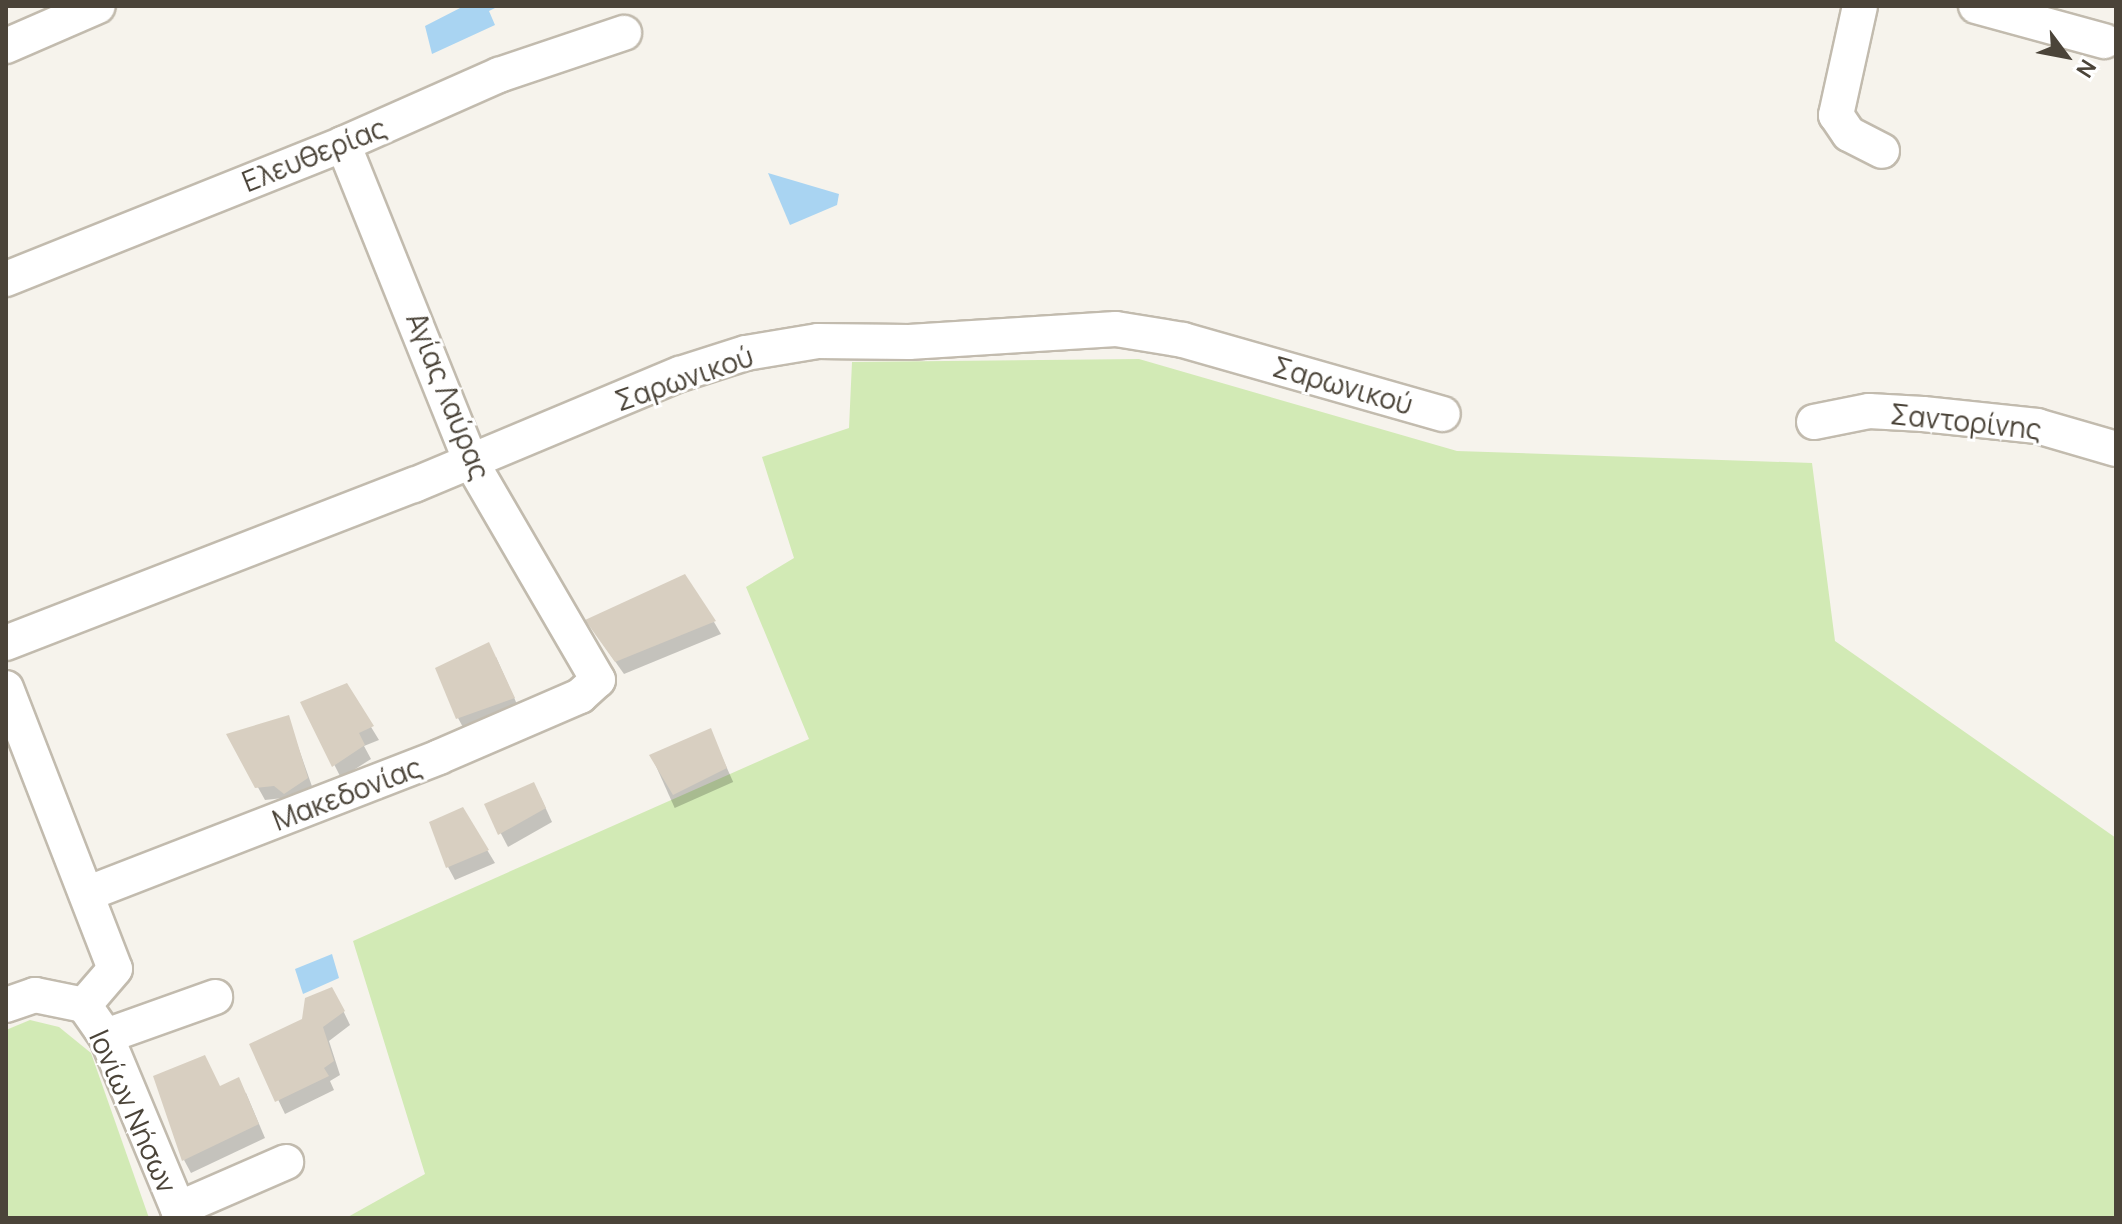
<!DOCTYPE html>
<html>
<head>
<meta charset="utf-8">
<style>
  body { margin:0 }
  #map { position:relative; width:2122px; height:1224px; overflow:hidden; background:#f6f3ec; font-family:Manrope,sans-serif }
  div>[style] { position:absolute }
  .green>* { inset:0; background:#d2eab5 }
  .water>* { inset:0; background:#a9d4f2 }
  .shadow>* { inset:0; background:#0003; transform-origin:0 0 }
  .building>* { inset:0; background:#d8cfc1 }
  .roads { filter:drop-shadow(2px 0 #c2bbae) drop-shadow(-2px 0 #c2bbae) drop-shadow(0 2px #c2bbae) drop-shadow(0 -2px #c2bbae) }
  .street>* { height:34px; margin:-17px; padding:0 17px; transform-origin:17px; border-radius:17px; background:#fff }
  span { translate:-50% -50%; white-space:nowrap; text-align:center; line-height:1.15; -webkit-text-stroke:6px #fff; paint-order:stroke }
  .street-label { font-size:28px; color:#4b4439 }
  .frame { position:absolute; inset:0; border:8px solid #4b4439; pointer-events:none }
  .north { position:absolute; left:2026px; top:16px; width:80px; height:80px; -webkit-text-stroke:6px #fff; paint-order:stroke; rotate:122deg; font-size:22px; font-weight:700; line-height:32px; text-align:center; color:#4b4439 }
  .north::after { content:''; display:block; margin:auto; width:28px; height:36px; background:#4b4439; clip-path:polygon(50% 0,100% 100%,50% 72%,0 100%) }
</style>
</head>
<body>
<div id="map">
  <div class="green">
    <i style="clip-path:polygon(1139px 359px,1457px 451px,1812px 463px,1835px 641px,2116px 838px,2116px 1218px,346px 1218px,425px 1174px,353px 941px,809px 739px,746px 587px,794px 558px,762px 457px,849px 428px,852px 362px)"></i>
    <i style="clip-path:polygon(30px 1020px,59px 1027px,91px 1053px,149px 1218px,6px 1218px,6px 1030px)"></i>
  </div>
  <div class="water">
    <i style="clip-path:polygon(464px 6px,499px 6px,489px 11px,495px 25px,432px 54px,425px 26px)"></i>
    <i style="clip-path:polygon(768px 173px,839px 194px,837px 205px,790px 225px)"></i>
    <i style="clip-path:polygon(332px 954px,339px 978px,303px 994px,295px 969px)"></i>
  </div>
  <div class="shadow">
    <i style="clip-path:polygon(714px 622px,721px 634px,624px 674px,595px 633px)"></i>
    <i style="clip-path:polygon(496px 657px,520px 711px,465px 731px,458px 718px)"></i>
    <i style="clip-path:polygon(346px 686px,379px 740px,364px 746px,371px 759px,341px 778px,303px 703px)"></i>
    <i style="clip-path:polygon(288px 718px,314px 792px,293px 806px,283px 798px,265px 800px,229px 735px)"></i>
    <i style="left:710px;top:730px;width:57px;height:64px;rotate:66deg"></i>
    <i style="clip-path:polygon(541px 798px,552px 822px,508px 847px,486px 805px)"></i>
    <i style="clip-path:polygon(463px 810px,495px 863px,455px 880px,448px 867px)"></i>
    <i style="clip-path:polygon(339px 1002px,350px 1025px,329px 1041px,340px 1075px,330px 1081px,334px 1090px,285px 1114px,252px 1045px)"></i>
    <i style="clip-path:polygon(220px 1088px,246px 1093px,265px 1138px,191px 1173px,184px 1160px)"></i>
  </div>
  <div class="building">
    <i style="clip-path:polygon(685px 574px,716px 621px,615px 662px,585px 620px)"></i>
    <i style="clip-path:polygon(489px 642px,515px 698px,456px 719px,435px 668px)"></i>
    <i style="clip-path:polygon(347px 683px,374px 726px,359px 733px,365px 745px,332px 767px,300px 702px)"></i>
    <i style="clip-path:polygon(289px 715px,308px 778px,284px 794px,274px 786px,255px 788px,226px 734px)"></i>
    <i style="clip-path:polygon(711px 728px,727px 768px,673px 795px,649px 755px)"></i>
    <i style="clip-path:polygon(534px 782px,546px 808px,498px 835px,484px 804px)"></i>
    <i style="clip-path:polygon(463px 807px,489px 850px,446px 868px,429px 822px)"></i>
    <i style="clip-path:polygon(332px 987px,345px 1011px,323px 1027px,334px 1061px,324px 1068px,329px 1076px,275px 1102px,249px 1044px,302px 1019px,305px 998px)"></i>
    <i style="clip-path:polygon(205px 1055px,220px 1086px,239px 1077px,259px 1124px,182px 1161px,153px 1076px)"></i>
  </div>
  <div class="roads">
    <div class="street">
      <i style="left:1860px;top:6px;width:112px;rotate:102.4deg"></i>
      <i style="left:1836px;top:115px;width:23px;rotate:56deg"></i>
      <i style="left:1849px;top:134px;width:37px;rotate:27deg"></i>
      <i style="left:1976px;top:6px;width:133px;rotate:15.3deg"></i>
      <i style="left:6px;top:46px;width:100px;rotate:-23.5deg"></i>
      <i style="left:6px;top:279px;width:363px;rotate:-21.8deg"></i>
      <i style="left:343px;top:144px;width:171px;rotate:-23.9deg"></i>
      <i style="left:499px;top:75px;width:132px;rotate:-18.6deg"></i>
      <i style="left:1814px;top:422px;width:56px;rotate:-11.3deg"></i>
      <i style="left:1869px;top:411px;width:54px;rotate:3.2deg"></i>
      <i style="left:1923px;top:414px;width:115px;rotate:6deg"></i>
      <i style="left:2037px;top:426px;width:82px;rotate:16.2deg"></i>
      <i style="left:6px;top:643px;width:438px;rotate:-21.2deg"></i>
      <i style="left:414px;top:485px;width:288px;rotate:-22.7deg"></i>
      <i style="left:680px;top:374px;width:69px;rotate:-17.7deg"></i>
      <i style="left:746px;top:353px;width:73px;rotate:-9.5deg"></i>
      <i style="left:818px;top:341px;width:91px;rotate:0.6deg"></i>
      <i style="left:909px;top:342px;width:207px;rotate:-3.6deg"></i>
      <i style="left:1116px;top:329px;width:68px;rotate:9.3deg"></i>
      <i style="left:1183px;top:340px;width:270px;rotate:15.9deg"></i>
      <i style="left:6px;top:688px;width:301px;rotate:68.8deg"></i>
      <i style="left:115px;top:969px;width:48px;rotate:130.7deg"></i>
      <i style="left:89px;top:893px;width:375px;rotate:-21.2deg"></i>
      <i style="left:439px;top:757px;width:154px;rotate:-23.4deg"></i>
      <i style="left:580px;top:696px;width:24px;rotate:-42deg"></i>
      <i style="left:598px;top:680px;width:252px;rotate:-120.2deg"></i>
      <i style="left:471px;top:462px;width:343px;rotate:-111.9deg"></i>
      <i style="left:6px;top:1005px;width:31px;rotate:-19deg"></i>
      <i style="left:35px;top:995px;width:50px;rotate:11.5deg"></i>
      <i style="left:84px;top:1005px;width:38px;rotate:55deg"></i>
      <i style="left:106px;top:1036px;width:187px;rotate:67.4deg"></i>
      <i style="left:178px;top:1209px;width:118px;rotate:-23.5deg"></i>
      <i style="left:106px;top:1036px;width:116px;rotate:-19.7deg"></i>
    </div>
  </div>
  <div class="street-label">
    <span style="left:314px;top:154px;rotate:-22deg">Ελευθερίας</span>
    <span style="left:684px;top:378px;rotate:-19deg">Σαρωνικού</span>
    <span style="left:1343px;top:385px;rotate:16deg">Σαρωνικού</span>
    <span style="left:449px;top:396px;rotate:68deg">Αγίας Λαύρας</span>
    <span style="left:1966px;top:421px;rotate:6deg">Σαντορίνης</span>
    <span style="left:347px;top:793px;rotate:-21deg">Μακεδονίας</span>
    <span style="left:134px;top:1111px;rotate:66deg">Ιονίων Νήσων</span>
  </div>
  <div class="frame"></div>
  <div class="north">N</div>
</div>
</body>
</html>
